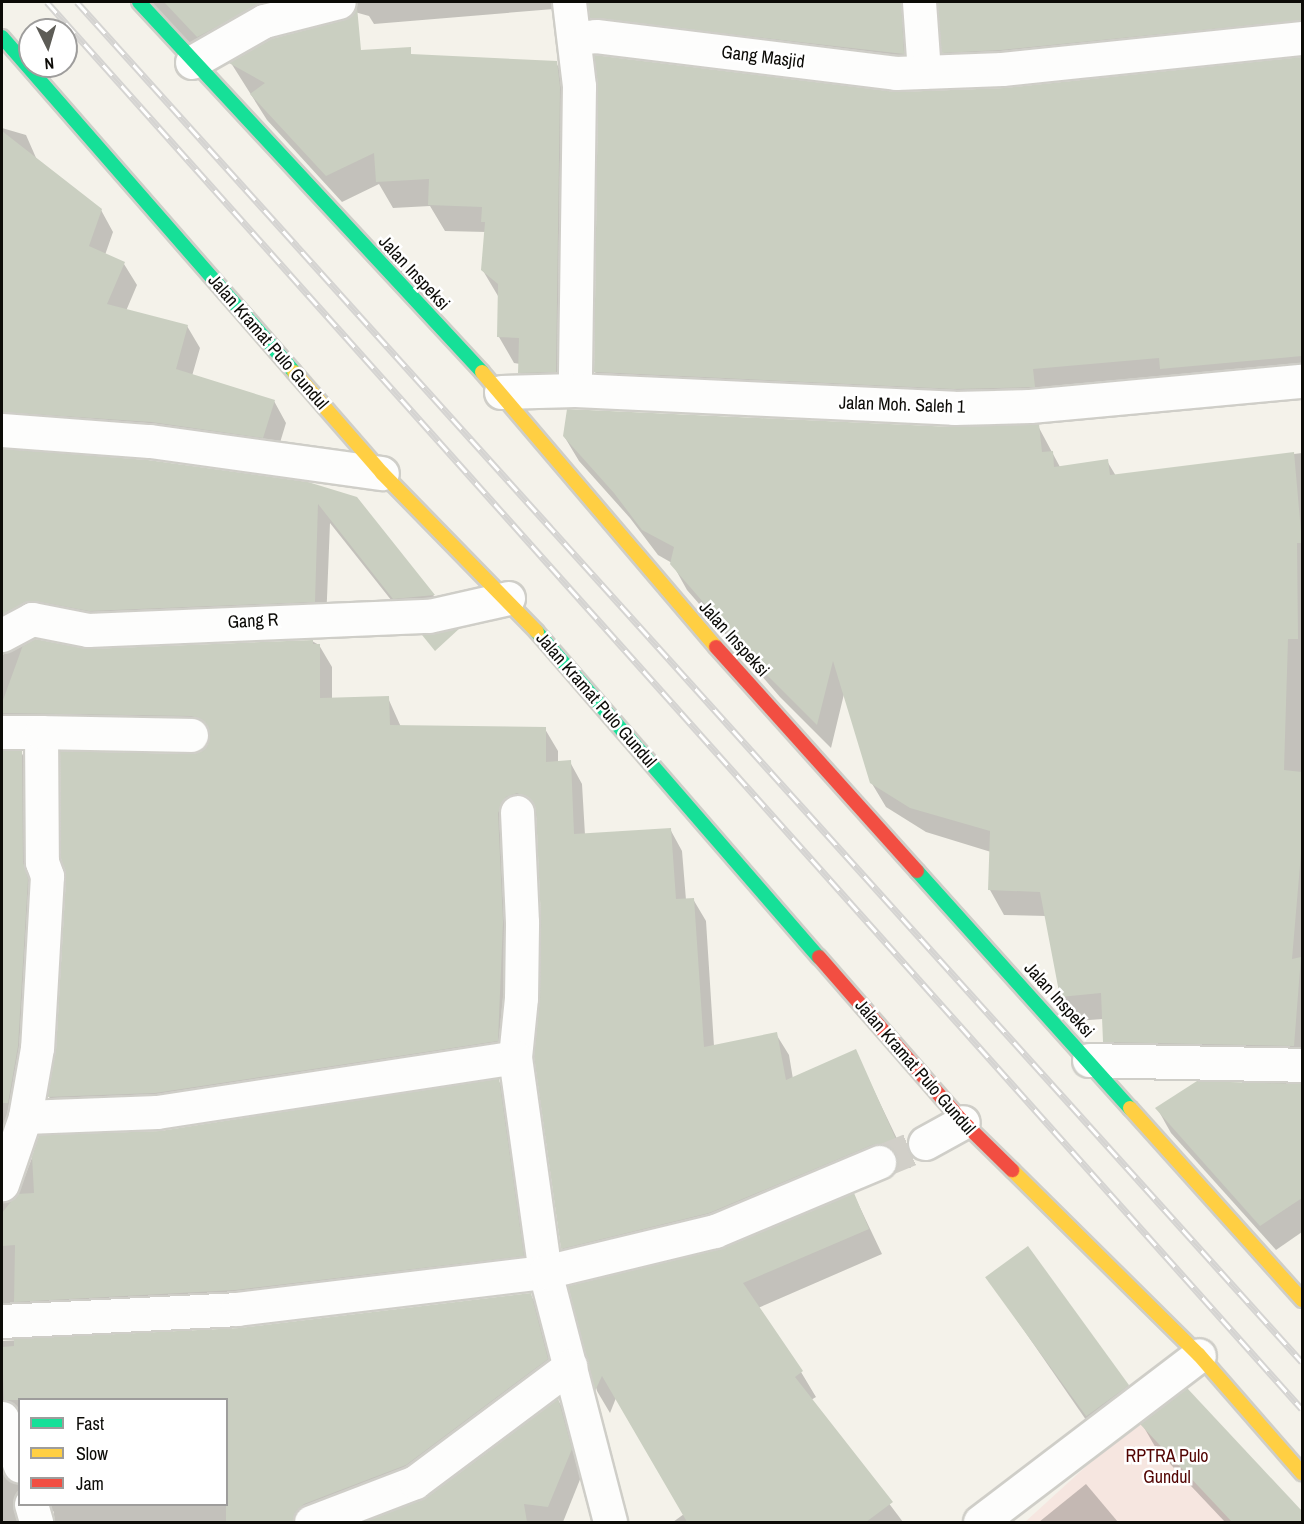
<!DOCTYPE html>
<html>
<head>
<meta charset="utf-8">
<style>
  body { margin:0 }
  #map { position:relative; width:1304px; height:1524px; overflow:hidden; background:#f4f2ea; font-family:"Archivo Narrow",sans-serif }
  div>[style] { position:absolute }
  .green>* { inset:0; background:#f6e6e0 }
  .shadow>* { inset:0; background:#0003 }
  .building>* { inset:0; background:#cacfc1; transform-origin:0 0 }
  .street-tunnel>* { height:33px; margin-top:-16.5px; transform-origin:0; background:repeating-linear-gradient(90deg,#d1cfc8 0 33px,transparent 0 49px) }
  .roads { filter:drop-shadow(2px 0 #cfcec8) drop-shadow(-2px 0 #cfcec8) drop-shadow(0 2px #cfcec8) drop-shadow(0 -2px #cfcec8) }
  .street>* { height:33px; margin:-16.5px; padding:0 16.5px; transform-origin:16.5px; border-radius:16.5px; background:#fdfdfc }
  .fast>* { height:14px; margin:-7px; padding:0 7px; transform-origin:7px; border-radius:7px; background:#16e098 }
  .slow>* { height:14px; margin:-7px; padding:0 7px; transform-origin:7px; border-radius:7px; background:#ffcf43 }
  .jam>* { height:14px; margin:-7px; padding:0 7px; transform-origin:7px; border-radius:7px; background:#f24e42 }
  .rail>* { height:7px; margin-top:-3.5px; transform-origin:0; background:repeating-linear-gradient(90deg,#fff 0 14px,#d5d4d2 0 28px); box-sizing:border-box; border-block:2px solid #d5d4d2 }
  span { translate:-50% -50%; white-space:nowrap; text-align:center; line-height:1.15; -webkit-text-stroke:5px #fff; paint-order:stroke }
  .street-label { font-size:18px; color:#0c0b07 }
  .park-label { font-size:18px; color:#520402 }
  .frame { position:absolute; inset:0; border:3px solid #0c0b07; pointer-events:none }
  .legend { position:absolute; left:18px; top:1398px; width:210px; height:108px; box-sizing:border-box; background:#fff; border:2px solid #9e9d9c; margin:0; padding:8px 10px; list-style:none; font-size:18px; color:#0c0b07 }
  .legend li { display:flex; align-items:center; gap:12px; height:30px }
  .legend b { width:30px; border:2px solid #9e9d9c }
  .north { position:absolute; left:18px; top:18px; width:60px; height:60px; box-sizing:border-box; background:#fff; border:2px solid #9e9d9c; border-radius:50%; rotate:175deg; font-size:16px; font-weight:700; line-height:24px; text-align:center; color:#0c0b07 }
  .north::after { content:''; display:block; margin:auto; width:21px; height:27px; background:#5d5c56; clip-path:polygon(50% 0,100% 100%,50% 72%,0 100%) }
</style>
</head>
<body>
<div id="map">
  <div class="green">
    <i style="clip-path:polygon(1172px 1388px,1285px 1522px,1025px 1522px)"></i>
  </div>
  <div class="shadow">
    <i style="clip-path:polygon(144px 2px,1302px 2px,1302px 48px,959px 79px,943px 52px,939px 13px,933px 10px,919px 81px,607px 45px,591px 17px,590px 6px,374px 24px,369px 16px,351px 11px,275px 30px,214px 64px)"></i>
    <i style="clip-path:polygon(1302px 58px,1302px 384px,1048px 396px,611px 399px,595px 372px,894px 93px,1003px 89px)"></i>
    <i style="clip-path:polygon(231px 63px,556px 63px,572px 89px,571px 398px,535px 399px,520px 372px,520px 364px,514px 363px,499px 337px,498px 296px,482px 269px,486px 232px,445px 231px,430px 206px,393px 208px,379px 184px,342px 202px,267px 120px)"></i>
    <i style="clip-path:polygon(2px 128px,26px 135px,37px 160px,101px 210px,113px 232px,105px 255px,124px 264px,137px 285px,126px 311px,187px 326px,200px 348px,192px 376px,274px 401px,286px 423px,275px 459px,2px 440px)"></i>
    <i style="clip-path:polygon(1038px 426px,1060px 467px,1107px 461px,1116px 476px,1302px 453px,1302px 1073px,1118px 1066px,1104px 1041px,1103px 1019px,1076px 1021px,1061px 996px,1046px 916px,1004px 915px,990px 890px,991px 852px,926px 832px,886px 807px,871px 782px,844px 694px,831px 748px,780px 697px,687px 590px,672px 563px,658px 555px,630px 518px,579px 461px,564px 436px)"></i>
    <i style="clip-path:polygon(2px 448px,148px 461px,356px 498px,434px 596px,446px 617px,407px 620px,330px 523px,326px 623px,48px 622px,2px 646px)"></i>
    <i style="clip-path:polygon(35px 640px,88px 650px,312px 641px,319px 645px,332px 667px,332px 699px,388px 698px,401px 727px,545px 729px,558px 751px,558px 762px,570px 762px,582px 784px,585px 835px,670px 829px,682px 851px,686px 900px,693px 899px,706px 921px,714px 1046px,776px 1034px,789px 1055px,793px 1079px,855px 1051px,911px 1168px,885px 1166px,575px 1270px,562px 1248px,538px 818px,530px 815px,510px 1062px,62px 1119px,49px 1097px,57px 1049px,191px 755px,208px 746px,210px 739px,2px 743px,2px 655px)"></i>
    <i style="clip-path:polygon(2px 750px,21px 752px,34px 774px,30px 1069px,2px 1185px)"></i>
    <i style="clip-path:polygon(498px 1080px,511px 1102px,535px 1277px,2px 1332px,2px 1203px,16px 1199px,40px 1137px,160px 1132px)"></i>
    <i style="clip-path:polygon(1197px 1083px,1302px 1083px,1302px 1232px,1276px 1250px,1171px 1133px,1157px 1108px)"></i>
    <i style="clip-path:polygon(854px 1195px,882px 1254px,758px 1308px,801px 1372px,816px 1397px,811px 1400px,903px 1522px,673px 1522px,684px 1514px,616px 1398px,610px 1413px,597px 1391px,570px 1287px,720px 1251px)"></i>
    <i style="clip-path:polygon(987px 1277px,1128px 1385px,1143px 1412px,1102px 1443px)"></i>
    <i style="clip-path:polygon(530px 1294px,543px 1316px,560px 1381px,326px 1522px,54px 1522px,54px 1512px,49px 1507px,27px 1522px,2px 1522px,2px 1461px,11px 1482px,20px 1484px,20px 1504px,226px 1504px,226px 1400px,20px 1400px,20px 1422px,2px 1427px,2px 1341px,238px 1329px)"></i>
    <i style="clip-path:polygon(1187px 1390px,1302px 1513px,1302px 1522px,1225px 1522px,1157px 1450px,1142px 1424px)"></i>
    <i style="clip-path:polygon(558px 1400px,570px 1422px,583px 1472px,563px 1522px,366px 1522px,423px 1501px)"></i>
    <i style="clip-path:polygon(1086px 1484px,1118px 1522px,1039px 1522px)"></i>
  </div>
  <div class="building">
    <i style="clip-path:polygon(164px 2px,265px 2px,197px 37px)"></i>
    <i style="clip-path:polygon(588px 2px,901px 2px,904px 54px,590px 18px)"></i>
    <i style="clip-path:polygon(938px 2px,1302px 2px,1302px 20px,1001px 50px,941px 53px)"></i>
    <i style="clip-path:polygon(357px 7px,361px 50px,411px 47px,411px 54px,557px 61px,560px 87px,556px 372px,518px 373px,519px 338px,497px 337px,498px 284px,481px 270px,485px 222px,481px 222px,482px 207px,428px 205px,429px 179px,376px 182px,374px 153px,326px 176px,250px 94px,265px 83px,229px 63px,271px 39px,344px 20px)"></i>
    <i style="clip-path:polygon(594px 55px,897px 92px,1004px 88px,1302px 57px,1302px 356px,1160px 369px,1159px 358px,1033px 369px,1035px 387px,954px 389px,594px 372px,598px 86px)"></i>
    <i style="clip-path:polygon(2px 131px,102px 209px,89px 246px,125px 262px,107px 304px,188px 325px,176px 369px,275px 400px,263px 438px,151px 422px,2px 412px)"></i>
    <i style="clip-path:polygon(567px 409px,953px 427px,1039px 424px,1042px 452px,1053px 451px,1054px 467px,1108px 459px,1110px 475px,1294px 452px,1302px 543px,1297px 543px,1298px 639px,1288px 639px,1284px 770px,1302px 772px,1302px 842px,1292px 959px,1301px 957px,1294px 1046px,1103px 1042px,1101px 993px,1060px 997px,1040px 892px,988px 890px,990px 831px,910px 808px,870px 783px,833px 661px,817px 725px,764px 672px,670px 564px,674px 547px,642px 530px,614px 493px,563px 436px)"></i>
    <i style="clip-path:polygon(2px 449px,148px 460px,308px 482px,357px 497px,435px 595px,393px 599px,318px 504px,315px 602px,89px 611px,35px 601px,2px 614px)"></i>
    <i style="clip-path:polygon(460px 628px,435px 651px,422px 635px,433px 634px)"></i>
    <i style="clip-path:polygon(35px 639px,88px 649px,313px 640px,313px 644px,320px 644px,320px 698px,389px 696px,390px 725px,546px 727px,546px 762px,571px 760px,574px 834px,671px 828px,676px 899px,694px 898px,704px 1047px,777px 1032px,786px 1080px,856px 1049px,899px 1146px,892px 1149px,882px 1144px,872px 1145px,709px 1213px,561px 1249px,534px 1057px,541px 922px,536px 811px,532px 801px,517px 793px,506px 797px,498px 813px,503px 922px,498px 1041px,155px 1093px,47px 1097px,56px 1049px,66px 877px,61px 859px,60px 751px,191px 754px,207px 745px,210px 735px,201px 719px,191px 716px,2px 713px,2px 703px,23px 645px)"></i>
    <i style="clip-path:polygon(2px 751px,22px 751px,23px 862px,28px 879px,18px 1046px,8px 1103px,2px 1103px)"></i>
    <i style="clip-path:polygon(499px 1078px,524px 1256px,235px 1290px,14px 1302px,15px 1245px,2px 1246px,2px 1213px,17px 1194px,34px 1193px,32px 1156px,39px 1135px,160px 1131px)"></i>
    <i style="clip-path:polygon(1197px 1081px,1302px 1084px,1302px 1198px,1260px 1226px,1155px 1108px)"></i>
    <i style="clip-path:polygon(854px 1193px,869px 1229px,743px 1283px,803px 1371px,795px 1377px,893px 1502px,866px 1522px,687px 1522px,602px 1376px,595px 1391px,568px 1286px,720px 1249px)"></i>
    <i style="left:1028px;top:1246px;width:172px;height:53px;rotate:54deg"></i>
    <i style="clip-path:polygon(531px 1293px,548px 1359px,406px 1465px,304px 1504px,296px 1511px,293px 1522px,226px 1522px,226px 1400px,4px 1400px,2px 1347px,14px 1346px,14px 1339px,239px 1328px)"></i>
    <i style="clip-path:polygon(1187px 1388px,1302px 1511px,1302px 1522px,1232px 1522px,1140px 1424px)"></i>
    <i style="clip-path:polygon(558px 1398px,572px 1449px,548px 1507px,524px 1504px,527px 1522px,362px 1522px,426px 1497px)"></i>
  </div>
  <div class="street-tunnel">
    <i style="left:879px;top:1162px;width:50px;rotate:-22.4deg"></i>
  </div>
  <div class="roads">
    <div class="street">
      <i style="left:569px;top:2px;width:85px;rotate:83.2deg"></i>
      <i style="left:579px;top:86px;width:304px;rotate:90.8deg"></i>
      <i style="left:919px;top:2px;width:70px;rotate:85.9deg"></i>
      <i style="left:575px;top:38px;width:21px;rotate:-5deg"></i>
      <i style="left:596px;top:36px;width:302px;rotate:7deg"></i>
      <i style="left:896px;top:73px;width:106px;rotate:-2.2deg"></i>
      <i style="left:1002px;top:69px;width:302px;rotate:-5.9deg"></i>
      <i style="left:192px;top:62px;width:83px;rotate:-29.7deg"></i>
      <i style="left:264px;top:21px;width:77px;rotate:-14.2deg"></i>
      <i style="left:501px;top:392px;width:74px;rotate:-1.5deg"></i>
      <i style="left:575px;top:390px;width:379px;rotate:2.7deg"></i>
      <i style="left:954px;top:408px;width:76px;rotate:-1.5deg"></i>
      <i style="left:1030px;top:406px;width:273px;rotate:-5.3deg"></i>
      <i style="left:2px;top:430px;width:148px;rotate:4.3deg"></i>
      <i style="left:150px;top:441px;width:234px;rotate:7.9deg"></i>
      <i style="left:2px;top:635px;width:34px;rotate:-28deg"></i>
      <i style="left:32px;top:619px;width:57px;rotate:11.1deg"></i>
      <i style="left:88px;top:630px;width:341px;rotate:-2.4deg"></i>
      <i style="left:429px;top:616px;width:81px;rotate:-12.8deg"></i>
      <i style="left:2px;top:732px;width:39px"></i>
      <i style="left:41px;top:732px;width:130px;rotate:89.6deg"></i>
      <i style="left:42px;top:862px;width:15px;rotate:70deg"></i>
      <i style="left:47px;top:876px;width:172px;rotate:93.3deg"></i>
      <i style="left:37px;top:1048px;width:70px;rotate:99.9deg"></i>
      <i style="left:25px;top:1117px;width:71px;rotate:108.9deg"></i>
      <i style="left:41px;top:732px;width:150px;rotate:1.1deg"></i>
      <i style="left:515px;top:1057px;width:59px;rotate:-84.2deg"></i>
      <i style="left:521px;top:998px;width:76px;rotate:-89.2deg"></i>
      <i style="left:522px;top:922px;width:110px;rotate:-92.6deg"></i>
      <i style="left:1089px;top:1060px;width:213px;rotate:1.3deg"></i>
      <i style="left:25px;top:1117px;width:132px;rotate:-2.2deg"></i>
      <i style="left:157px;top:1112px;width:362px;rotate:-8.7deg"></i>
      <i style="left:515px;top:1057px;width:217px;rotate:82.1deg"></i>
      <i style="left:545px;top:1272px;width:258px;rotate:75.4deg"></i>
      <i style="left:925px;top:1143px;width:43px;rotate:-28.9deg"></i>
      <i style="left:2px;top:1321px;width:235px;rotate:-2.9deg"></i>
      <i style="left:237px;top:1309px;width:310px;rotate:-6.9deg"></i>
      <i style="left:545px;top:1272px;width:175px;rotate:-13.6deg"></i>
      <i style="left:715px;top:1231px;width:178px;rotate:-22.8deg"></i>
      <i style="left:2px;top:1418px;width:51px;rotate:69.4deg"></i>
      <i style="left:31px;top:1504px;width:19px;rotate:74deg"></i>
      <i style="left:311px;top:1522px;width:111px;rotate:-21deg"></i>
      <i style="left:415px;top:1482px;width:194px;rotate:-36.8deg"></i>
      <i style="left:980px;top:1522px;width:275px;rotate:-37.3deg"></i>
    </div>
    <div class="fast">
      <i style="left:139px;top:2px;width:505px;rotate:47.17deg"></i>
      <i style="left:2px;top:37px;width:444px;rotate:48.9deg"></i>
      <i style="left:537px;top:632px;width:430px;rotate:49.1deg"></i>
      <i style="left:917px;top:871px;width:319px;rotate:48.1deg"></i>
    </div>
    <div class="slow">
      <i style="left:294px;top:372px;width:134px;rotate:48.9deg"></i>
      <i style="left:382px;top:473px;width:222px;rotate:45.7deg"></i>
      <i style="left:482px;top:372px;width:361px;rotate:49.6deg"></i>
      <i style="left:1130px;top:1108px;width:258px;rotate:48.1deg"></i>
      <i style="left:1012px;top:1170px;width:263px;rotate:44.7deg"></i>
      <i style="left:1199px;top:1355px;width:157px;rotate:48.9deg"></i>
    </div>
    <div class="jam">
      <i style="left:716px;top:647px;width:301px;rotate:48.1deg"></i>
      <i style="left:819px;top:957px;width:219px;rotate:48.9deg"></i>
      <i style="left:963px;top:1122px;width:69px;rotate:44.4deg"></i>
    </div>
  </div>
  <div class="rail">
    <i style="left:47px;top:2px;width:1885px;rotate:48.27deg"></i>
    <i style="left:77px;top:2px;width:1830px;rotate:47.99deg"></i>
  </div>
  <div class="street-label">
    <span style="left:763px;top:57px;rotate:7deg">Gang Masjid</span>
    <span style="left:414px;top:273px;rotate:47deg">Jalan Inspeksi</span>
    <span style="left:268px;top:342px;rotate:49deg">Jalan Kramat Pulo Gundul</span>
    <span style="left:902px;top:405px;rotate:2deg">Jalan Moh. Saleh 1</span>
    <span style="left:253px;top:621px;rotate:-3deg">Gang R</span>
    <span style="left:734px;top:639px;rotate:48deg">Jalan Inspeksi</span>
    <span style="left:596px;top:700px;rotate:49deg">Jalan Kramat Pulo Gundul</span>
    <span style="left:1059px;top:1000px;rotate:48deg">Jalan Inspeksi</span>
    <span style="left:915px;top:1067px;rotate:49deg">Jalan Kramat Pulo Gundul</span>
  </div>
  <div class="park-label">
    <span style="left:1167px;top:1467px">RPTRA Pulo<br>Gundul</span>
  </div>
  <div class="frame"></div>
  <ul class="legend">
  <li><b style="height:8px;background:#16e098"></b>Fast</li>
  <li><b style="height:8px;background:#ffcf43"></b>Slow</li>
  <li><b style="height:8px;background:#f24e42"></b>Jam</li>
  </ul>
  <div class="north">N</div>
</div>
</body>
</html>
